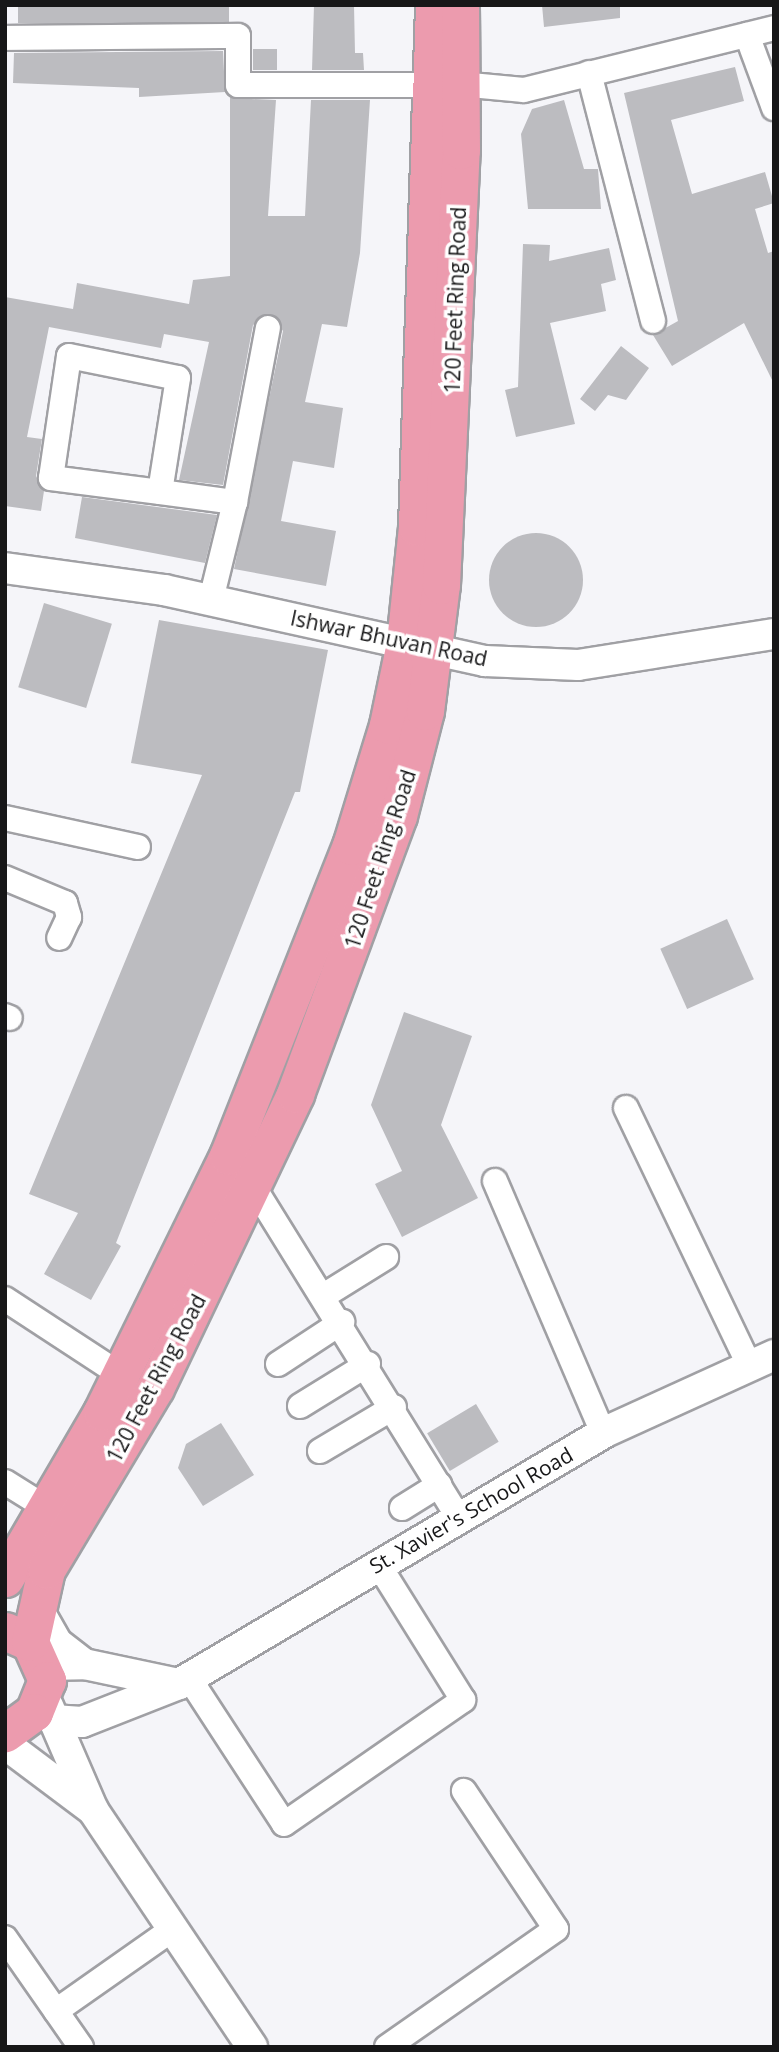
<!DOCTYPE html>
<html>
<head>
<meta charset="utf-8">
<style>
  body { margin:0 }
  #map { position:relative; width:779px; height:2052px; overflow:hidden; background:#f5f5f9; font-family:"Open Sans",sans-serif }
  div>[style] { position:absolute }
  .building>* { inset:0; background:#bcbcc0; transform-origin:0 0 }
  .round { border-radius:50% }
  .roads { filter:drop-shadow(2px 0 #a0a0a4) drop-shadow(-2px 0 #a0a0a4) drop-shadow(0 2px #a0a0a4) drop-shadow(0 -2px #a0a0a4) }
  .minor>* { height:24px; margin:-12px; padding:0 12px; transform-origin:12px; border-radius:12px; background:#fff }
  .tertiary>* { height:30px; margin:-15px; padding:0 15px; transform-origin:15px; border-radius:15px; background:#fff }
  .primary>* { height:37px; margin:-18.5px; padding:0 18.5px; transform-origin:18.5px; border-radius:18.5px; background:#ec9bae }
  span { translate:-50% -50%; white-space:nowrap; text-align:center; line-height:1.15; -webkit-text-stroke:7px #fff; paint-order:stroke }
  .street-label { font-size:21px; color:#171718 }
  .frame { position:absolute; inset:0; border:7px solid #171718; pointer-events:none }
</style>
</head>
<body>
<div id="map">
  <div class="building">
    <i style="left:18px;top:5px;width:211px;height:18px"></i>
    <i style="clip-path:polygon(314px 5px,354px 5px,355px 53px,363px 53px,364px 70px,312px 70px)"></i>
    <i style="clip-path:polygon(542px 5px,620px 5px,620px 18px,544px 27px)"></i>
    <i style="left:253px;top:49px;width:24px;height:21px"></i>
    <i style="clip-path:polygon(223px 51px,225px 92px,139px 97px,139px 88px,13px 83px,14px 53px)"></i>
    <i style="clip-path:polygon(735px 67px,744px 101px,671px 120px,692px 194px,765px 172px,774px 203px,755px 209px,768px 253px,774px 251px,774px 384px,744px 323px,672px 366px,653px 335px,678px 321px,624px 93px)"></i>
    <i style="clip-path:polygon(230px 98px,276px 100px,268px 216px,305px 216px,311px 100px,370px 100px,360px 253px,347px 327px,322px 324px,305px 402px,343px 408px,334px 468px,293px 461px,281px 521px,336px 531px,326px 586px,234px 569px,283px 331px,271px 314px,253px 325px,223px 485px,179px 480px,209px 342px,164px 334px,161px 348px,49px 327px,27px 437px,42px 439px,36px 476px,44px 491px,41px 511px,5px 506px,5px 297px,73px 309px,77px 283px,189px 304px,193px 280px,230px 276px)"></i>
    <i style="clip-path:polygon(564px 100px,584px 169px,598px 169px,601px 209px,528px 209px,521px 134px,532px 109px)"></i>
    <i style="clip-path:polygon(523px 244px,550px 245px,549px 261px,609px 248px,616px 280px,601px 284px,606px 311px,550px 323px,575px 424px,516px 437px,505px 390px,518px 387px)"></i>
    <i style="clip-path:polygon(621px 346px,649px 368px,626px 400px,608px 395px,595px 411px,580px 399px)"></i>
    <i style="clip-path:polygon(82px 497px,217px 515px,205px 563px,75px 538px)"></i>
    <i class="round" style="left:489px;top:533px;width:94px;height:94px"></i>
    <i style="left:44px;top:603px;width:71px;height:88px;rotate:17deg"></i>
    <i style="clip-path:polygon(159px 620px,328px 650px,300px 792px,295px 792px,116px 1243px,121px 1246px,91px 1300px,44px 1274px,78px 1213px,29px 1194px,202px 775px,131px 763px)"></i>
    <i style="left:727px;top:919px;width:66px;height:73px;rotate:66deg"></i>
    <i style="clip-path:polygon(404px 1012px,472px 1036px,441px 1125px,478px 1198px,402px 1237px,375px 1184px,402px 1171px,371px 1105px)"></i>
    <i style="left:476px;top:1404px;width:44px;height:57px;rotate:59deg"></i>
    <i style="clip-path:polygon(221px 1423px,254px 1475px,203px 1506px,178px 1468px,186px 1444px)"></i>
  </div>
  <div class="roads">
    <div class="minor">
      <i style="left:747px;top:35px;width:78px;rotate:69.7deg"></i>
      <i style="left:5px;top:38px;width:233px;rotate:-0.5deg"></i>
      <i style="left:238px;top:36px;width:49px;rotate:90deg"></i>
      <i style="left:238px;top:85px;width:197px"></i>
      <i style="left:589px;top:73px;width:256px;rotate:75.5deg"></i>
      <i style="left:460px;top:84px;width:64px;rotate:5.4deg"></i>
      <i style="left:524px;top:90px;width:258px;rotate:-13.9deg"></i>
      <i style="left:160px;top:492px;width:110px;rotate:-172.7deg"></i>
      <i style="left:51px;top:478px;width:123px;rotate:-81.6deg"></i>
      <i style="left:69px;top:356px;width:111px;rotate:11.4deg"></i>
      <i style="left:178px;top:378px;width:115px;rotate:99deg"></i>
      <i style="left:160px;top:492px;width:76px;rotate:7.6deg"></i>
      <i style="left:235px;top:502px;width:101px;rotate:103.8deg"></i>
      <i style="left:235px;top:502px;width:177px;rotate:-79.3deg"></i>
      <i style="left:5px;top:818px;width:136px;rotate:12.3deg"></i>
      <i style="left:5px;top:878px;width:65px;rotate:22.6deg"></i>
      <i style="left:65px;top:903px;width:15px;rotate:74deg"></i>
      <i style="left:69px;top:917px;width:23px;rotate:115deg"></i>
      <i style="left:5px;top:1016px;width:5px;rotate:22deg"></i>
      <i style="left:626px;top:1108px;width:285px;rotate:64.4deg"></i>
      <i style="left:495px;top:1181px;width:274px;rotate:66.8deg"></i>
      <i style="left:253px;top:1186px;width:387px;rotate:58.2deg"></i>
      <i style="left:325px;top:1295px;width:72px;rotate:-31.9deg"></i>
      <i style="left:5px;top:1299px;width:139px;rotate:33.2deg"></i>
      <i style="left:278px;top:1364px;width:77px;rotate:-33.3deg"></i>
      <i style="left:300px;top:1406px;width:80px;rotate:-31.7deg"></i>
      <i style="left:320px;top:1451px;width:86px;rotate:-30.7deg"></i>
      <i style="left:5px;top:1482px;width:47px;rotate:32deg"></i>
      <i style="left:402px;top:1508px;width:44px;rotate:-31.9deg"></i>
      <i style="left:189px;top:1678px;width:174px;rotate:56.9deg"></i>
      <i style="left:284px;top:1824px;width:218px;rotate:-34.7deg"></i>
      <i style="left:463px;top:1700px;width:160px;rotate:-122deg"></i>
      <i style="left:5px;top:1938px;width:133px;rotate:55.1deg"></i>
      <i style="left:56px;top:2011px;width:139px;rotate:-35.1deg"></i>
      <i style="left:387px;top:2047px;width:206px;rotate:-34.9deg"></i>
      <i style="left:556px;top:1929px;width:166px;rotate:-123.7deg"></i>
    </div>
    <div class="tertiary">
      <i style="left:5px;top:568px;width:161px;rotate:7.9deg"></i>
      <i style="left:164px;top:590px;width:329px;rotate:12.5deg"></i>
      <i style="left:485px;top:661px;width:93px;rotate:2.5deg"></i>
      <i style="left:578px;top:665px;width:198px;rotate:-9deg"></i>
      <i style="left:37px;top:1608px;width:40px;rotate:60.3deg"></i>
      <i style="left:57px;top:1643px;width:34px;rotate:38deg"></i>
      <i style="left:45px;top:1665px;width:39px;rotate:-1deg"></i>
      <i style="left:84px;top:1664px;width:97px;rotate:11.9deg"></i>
      <i style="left:48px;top:1706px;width:113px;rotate:66.6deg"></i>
      <i style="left:93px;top:1810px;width:285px;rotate:56.1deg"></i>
      <i style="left:53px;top:1720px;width:29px;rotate:4deg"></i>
      <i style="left:82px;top:1722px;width:104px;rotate:-21.4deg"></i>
      <i style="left:179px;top:1684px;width:493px;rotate:-30.6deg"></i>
      <i style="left:603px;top:1433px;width:188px;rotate:-24.5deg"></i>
      <i style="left:5px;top:1744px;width:110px;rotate:36.9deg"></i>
    </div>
    <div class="primary">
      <i style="left:5px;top:1578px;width:192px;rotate:-59.7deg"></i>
      <i style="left:102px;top:1412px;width:285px;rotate:-63.8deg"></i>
      <i style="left:228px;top:1156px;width:334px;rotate:-68.4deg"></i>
      <i style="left:351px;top:846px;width:127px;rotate:-73deg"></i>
      <i style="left:388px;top:725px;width:84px;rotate:-78.3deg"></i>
      <i style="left:405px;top:643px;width:117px;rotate:-84.1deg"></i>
      <i style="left:417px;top:527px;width:522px;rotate:-88.13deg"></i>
      <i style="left:5px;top:1631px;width:27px;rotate:24deg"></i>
      <i style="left:30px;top:1642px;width:42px;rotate:65.9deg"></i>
      <i style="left:47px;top:1680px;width:35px;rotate:112deg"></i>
      <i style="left:34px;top:1712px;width:36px;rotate:144deg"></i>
      <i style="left:30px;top:1642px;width:74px;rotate:-77.5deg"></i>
      <i style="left:46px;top:1570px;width:212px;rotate:-59.1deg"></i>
      <i style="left:155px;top:1388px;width:326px;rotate:-64.5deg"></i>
      <i style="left:295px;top:1094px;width:296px;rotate:-69.7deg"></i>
      <i style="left:398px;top:816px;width:108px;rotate:-75.6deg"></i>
      <i style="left:425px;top:711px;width:127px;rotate:-82.8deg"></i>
      <i style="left:441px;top:585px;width:435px;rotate:-87.4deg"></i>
      <i style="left:461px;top:150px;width:145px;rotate:-90.4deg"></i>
    </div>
  </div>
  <div class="street-label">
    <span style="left:455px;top:300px;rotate:-88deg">120 Feet Ring Road</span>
    <span style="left:389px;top:638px;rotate:12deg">Ishwar Bhuvan Road</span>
    <span style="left:380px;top:859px;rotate:-72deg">120 Feet Ring Road</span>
    <span style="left:156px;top:1378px;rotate:-62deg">120 Feet Ring Road</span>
    <span style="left:471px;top:1510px;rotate:-30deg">St. Xavier's School Road</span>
  </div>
  <div class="frame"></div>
</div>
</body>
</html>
